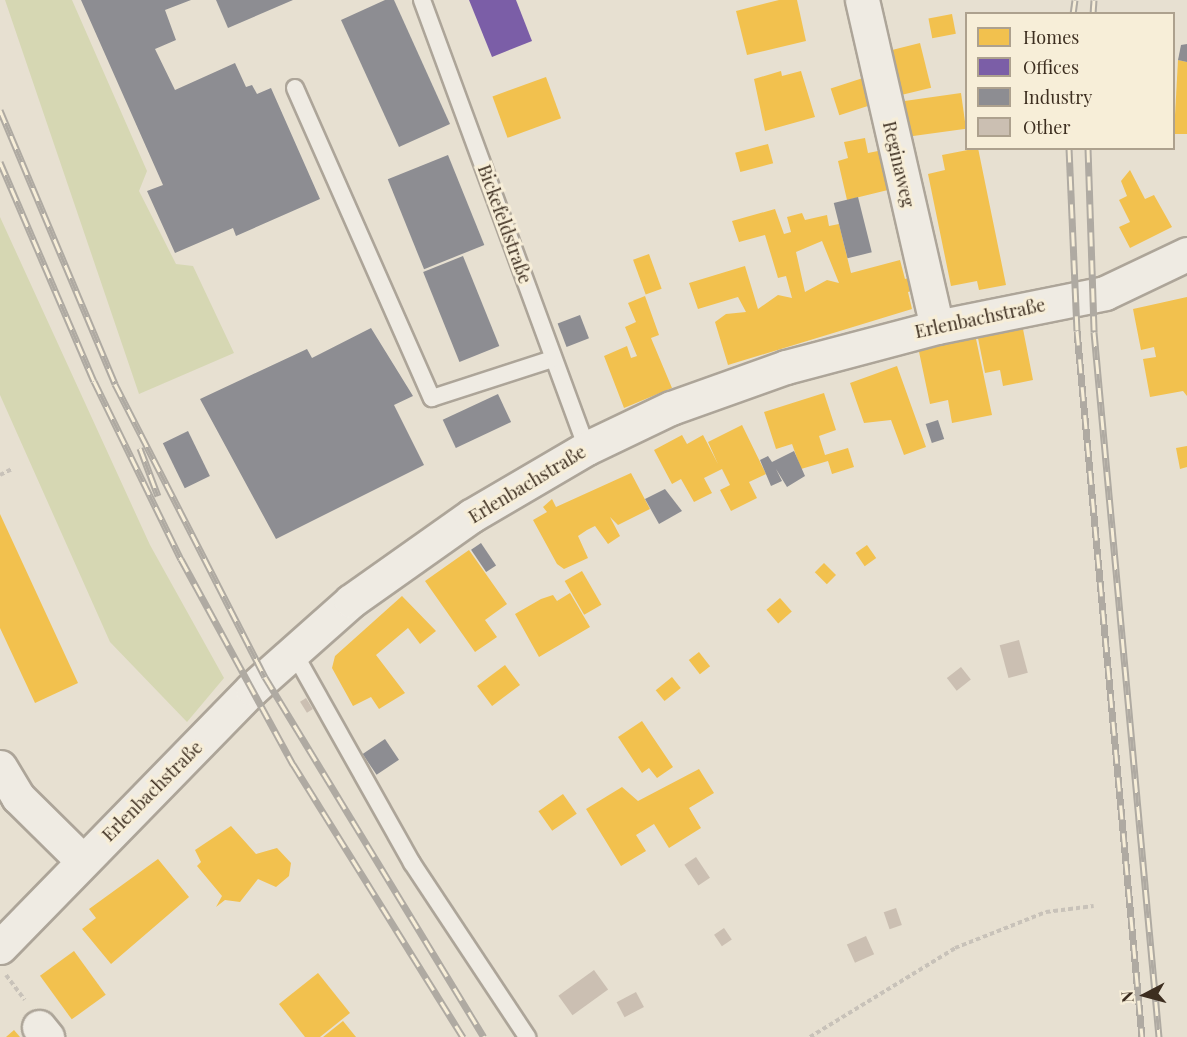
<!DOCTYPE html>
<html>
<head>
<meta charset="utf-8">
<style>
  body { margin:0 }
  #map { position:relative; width:1187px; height:1037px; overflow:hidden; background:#e7e0d1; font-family:"Playfair Display",serif }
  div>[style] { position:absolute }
  .green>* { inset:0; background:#d6d7b3 }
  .homes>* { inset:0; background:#f2c14e; transform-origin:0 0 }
  .offices>* { inset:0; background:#7b5ea7 }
  .industry>* { inset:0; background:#8d8d92; transform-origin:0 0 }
  .building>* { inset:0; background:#cbbfb2; transform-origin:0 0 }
  .path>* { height:4px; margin-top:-2px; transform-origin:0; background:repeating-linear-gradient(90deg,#c8c2b9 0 4.5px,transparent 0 7.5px) }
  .roads { filter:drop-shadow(2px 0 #ada599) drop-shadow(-2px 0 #ada599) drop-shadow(0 2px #ada599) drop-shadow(0 -2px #ada599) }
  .service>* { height:16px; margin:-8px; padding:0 8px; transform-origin:8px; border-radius:8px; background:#efebe3 }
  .minor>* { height:33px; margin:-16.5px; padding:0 16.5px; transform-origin:16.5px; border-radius:16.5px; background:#efebe3 }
  .rail>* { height:7px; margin-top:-3.5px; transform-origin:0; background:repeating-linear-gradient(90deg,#f7eed8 0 14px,#afaaa2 0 28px); box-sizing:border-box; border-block:2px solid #afaaa2 }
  span { translate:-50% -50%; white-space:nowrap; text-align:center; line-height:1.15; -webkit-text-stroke:6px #f7eed8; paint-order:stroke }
  .street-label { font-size:18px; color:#3d2e20 }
  .legend { position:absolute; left:965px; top:12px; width:210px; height:138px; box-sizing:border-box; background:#f7eed8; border:2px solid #ada18e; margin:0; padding:8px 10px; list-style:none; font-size:18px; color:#3d2e20 }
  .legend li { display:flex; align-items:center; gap:12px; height:30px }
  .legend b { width:30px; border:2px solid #ada18e }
  .north { position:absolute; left:1115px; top:965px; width:60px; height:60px; -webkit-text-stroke:4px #f7eed8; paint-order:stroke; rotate:264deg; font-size:16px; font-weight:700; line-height:24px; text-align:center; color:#3d2e20 }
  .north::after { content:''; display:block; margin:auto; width:21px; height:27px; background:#3d2e20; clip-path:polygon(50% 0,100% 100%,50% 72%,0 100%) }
</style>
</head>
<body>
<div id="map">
  <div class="green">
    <i style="clip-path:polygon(5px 0,72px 0,147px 171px,139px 191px,176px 264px,193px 266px,234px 353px,139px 394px)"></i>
    <i style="clip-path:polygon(0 217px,150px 545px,224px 678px,187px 722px,110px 642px,0 395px)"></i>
  </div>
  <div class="homes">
    <i style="clip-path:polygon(779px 0,797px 0,806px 41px,747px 55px,736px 11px)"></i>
    <i style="left:952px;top:14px;width:20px;height:24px;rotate:79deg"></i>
    <i style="left:920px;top:43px;width:46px;height:34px;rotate:76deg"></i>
    <i style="clip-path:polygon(1178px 60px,1187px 62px,1187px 134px,1174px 134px)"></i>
    <i style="clip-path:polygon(781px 71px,782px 76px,801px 71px,815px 117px,765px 131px,754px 79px)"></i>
    <i style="left:546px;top:77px;width:44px;height:57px;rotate:70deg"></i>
    <i style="left:863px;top:78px;width:28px;height:34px;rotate:72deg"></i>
    <i style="left:961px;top:93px;width:36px;height:57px;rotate:82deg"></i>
    <i style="clip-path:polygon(865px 138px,868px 153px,883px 150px,892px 189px,847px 200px,838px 161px,848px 158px,844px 142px)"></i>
    <i style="left:768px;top:144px;width:20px;height:34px;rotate:75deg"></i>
    <i style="clip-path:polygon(978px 148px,1006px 285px,979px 290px,977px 281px,951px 286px,928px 174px,945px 170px,942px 155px)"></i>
    <i style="clip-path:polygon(1130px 170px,1145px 199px,1154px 195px,1172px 227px,1130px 248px,1119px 227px,1130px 222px,1119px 200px,1127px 196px,1121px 181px)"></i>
    <i style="clip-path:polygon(evenodd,775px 209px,784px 234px,791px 232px,787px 217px,802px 213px,805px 220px,827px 215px,829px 226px,839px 224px,851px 273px,900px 260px,905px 279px,911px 277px,915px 290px,908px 292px,912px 309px,728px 365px,715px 322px,726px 314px,746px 312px,738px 297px,698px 309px,689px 283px,745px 266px,758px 309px,778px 295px,792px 298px,786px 276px,778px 278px,765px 235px,739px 242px,732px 221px,775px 209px,822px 241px,839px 283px,827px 280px,805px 292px,796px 252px,822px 241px)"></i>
    <i style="left:649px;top:254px;width:37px;height:17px;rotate:70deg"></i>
    <i style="clip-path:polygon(645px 296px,659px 335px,651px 338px,672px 388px,624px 408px,604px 356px,627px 346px,631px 358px,637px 356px,625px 327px,636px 322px,628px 303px)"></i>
    <i style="clip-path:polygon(1187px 297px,1187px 396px,1183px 391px,1150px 397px,1143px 359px,1156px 357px,1154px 347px,1141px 350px,1133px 309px)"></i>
    <i style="clip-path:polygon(1023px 329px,1033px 380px,1003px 386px,1000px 370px,985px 373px,978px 338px)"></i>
    <i style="clip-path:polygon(975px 334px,992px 415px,952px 423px,948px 400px,930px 404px,918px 347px)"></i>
    <i style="clip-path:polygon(897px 366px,926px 447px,904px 455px,891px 420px,864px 423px,850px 383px)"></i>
    <i style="clip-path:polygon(824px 393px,836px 430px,819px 436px,825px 455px,848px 448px,854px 467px,832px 474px,828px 461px,801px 469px,792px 444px,776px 449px,764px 412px)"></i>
    <i style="clip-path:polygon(742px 425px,766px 474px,749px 482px,757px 498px,731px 511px,720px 490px,730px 485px,722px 469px,704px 478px,712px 493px,694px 502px,681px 479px,672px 484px,654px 450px,682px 435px,687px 444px,703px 435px,718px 464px,708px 442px)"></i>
    <i style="clip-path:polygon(1187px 446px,1187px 467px,1180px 469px,1176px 448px)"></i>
    <i style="clip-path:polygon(631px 473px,650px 509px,618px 525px,610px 517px,620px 536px,608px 544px,595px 526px,587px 530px,578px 536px,588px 558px,564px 569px,557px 564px,533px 520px,547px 512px,543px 507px,552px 499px,556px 507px)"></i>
    <i style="clip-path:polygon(0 514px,78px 683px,35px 703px,0 628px)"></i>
    <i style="left:867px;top:545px;width:16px;height:14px;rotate:55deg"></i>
    <i style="clip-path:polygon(469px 550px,507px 604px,485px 620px,497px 637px,475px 652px,425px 581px)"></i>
    <i style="left:824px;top:563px;width:17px;height:13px;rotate:45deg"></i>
    <i style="left:582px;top:571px;width:39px;height:20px;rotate:60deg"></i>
    <i style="clip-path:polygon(570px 593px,590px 627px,539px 657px,515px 614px,541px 599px,553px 595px,557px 601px)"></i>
    <i style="clip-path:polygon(402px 596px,436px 631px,420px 644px,408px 628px,376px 655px,405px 693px,379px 709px,371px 697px,353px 706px,332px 668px,335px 656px)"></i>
    <i style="left:780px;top:598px;width:18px;height:18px;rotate:49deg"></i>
    <i style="left:699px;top:652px;width:18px;height:13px;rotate:52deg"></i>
    <i style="left:505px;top:665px;width:25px;height:35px;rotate:53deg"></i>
    <i style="left:672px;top:677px;width:14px;height:21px;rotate:51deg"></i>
    <i style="clip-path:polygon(642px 721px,673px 767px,657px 778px,649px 768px,642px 773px,618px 737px)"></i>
    <i style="clip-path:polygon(699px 769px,714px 793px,689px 808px,701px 828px,669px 848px,654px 824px,636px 835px,646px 851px,621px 866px,586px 809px,622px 787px,638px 801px)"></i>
    <i style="left:563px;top:794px;width:24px;height:30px;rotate:55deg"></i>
    <i style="clip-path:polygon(231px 826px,256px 854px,277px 848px,291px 863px,289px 876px,276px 887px,258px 879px,240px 902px,225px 900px,216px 907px,222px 896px,197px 866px,201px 862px,195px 850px)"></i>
    <i style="clip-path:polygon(158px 859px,189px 897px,111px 964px,82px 929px,96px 918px,89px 909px)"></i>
    <i style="left:74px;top:951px;width:54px;height:42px;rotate:54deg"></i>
    <i style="clip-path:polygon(318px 973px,350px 1013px,320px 1037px,305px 1037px,279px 1004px)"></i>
    <i style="clip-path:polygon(343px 1021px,356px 1037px,323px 1037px)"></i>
    <i style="clip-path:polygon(14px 1030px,20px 1037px,6px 1037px)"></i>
  </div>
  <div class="offices">
    <i style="clip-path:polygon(469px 0,516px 0,532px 41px,492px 57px)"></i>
  </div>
  <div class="industry">
    <i style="clip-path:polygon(81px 0,191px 0,165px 10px,176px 40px,155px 49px,175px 90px,235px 63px,246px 87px,252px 85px,257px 94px,271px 88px,320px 199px,236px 236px,233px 228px,175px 253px,147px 191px,163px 185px)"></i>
    <i style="clip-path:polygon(216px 0,293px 0,228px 28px)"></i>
    <i style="clip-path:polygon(385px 0,394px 0,450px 124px,399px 147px,341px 20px)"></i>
    <i style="clip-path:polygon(1187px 44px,1187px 62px,1178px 60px,1181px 45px)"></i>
    <i style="left:448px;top:155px;width:97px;height:65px;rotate:68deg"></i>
    <i style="left:858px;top:197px;width:57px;height:25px;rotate:76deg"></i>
    <i style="left:463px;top:256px;width:97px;height:43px;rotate:68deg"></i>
    <i style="left:580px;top:315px;width:25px;height:24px;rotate:69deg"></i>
    <i style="clip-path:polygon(371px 328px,413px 396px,394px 405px,424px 465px,276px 539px,200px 399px,307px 349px,312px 358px)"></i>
    <i style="left:498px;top:394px;width:31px;height:61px;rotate:65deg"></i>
    <i style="left:938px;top:420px;width:20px;height:13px;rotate:72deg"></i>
    <i style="left:188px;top:431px;width:50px;height:28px;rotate:64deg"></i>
    <i style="clip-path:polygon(794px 451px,805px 476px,787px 487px,776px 469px,782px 481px,771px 486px,760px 460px,768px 456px,772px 462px)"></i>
    <i style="clip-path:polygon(665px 489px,682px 511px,659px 524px,645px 499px)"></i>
    <i style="left:481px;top:543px;width:27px;height:12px;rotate:56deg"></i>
    <i style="left:385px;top:739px;width:25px;height:27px;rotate:56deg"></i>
  </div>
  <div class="building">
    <i style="left:1019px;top:640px;width:34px;height:20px;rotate:75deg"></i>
    <i style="left:961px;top:667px;width:16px;height:18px;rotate:52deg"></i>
    <i style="left:306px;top:698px;width:13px;height:7px;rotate:58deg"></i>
    <i style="left:696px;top:857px;width:25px;height:14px;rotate:56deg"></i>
    <i style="left:896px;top:908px;width:18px;height:13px;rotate:71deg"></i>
    <i style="left:724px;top:928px;width:14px;height:12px;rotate:56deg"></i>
    <i style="left:866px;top:936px;width:20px;height:21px;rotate:66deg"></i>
    <i style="left:594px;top:970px;width:24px;height:44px;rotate:54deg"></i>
    <i style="left:636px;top:992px;width:17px;height:22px;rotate:62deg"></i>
  </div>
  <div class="path">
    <i style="left:0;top:475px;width:13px;rotate:-27deg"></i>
    <i style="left:6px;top:975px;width:31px;rotate:53deg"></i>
    <i style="left:810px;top:1037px;width:170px;rotate:-31.5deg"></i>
    <i style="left:955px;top:948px;width:98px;rotate:-21.6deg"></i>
    <i style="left:1046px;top:912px;width:48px;rotate:-7.1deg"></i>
  </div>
  <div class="roads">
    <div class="service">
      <i style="left:422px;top:0;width:477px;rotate:69.8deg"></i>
      <i style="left:295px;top:88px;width:339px;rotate:66.2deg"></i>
      <i style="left:432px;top:398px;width:127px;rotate:-17.9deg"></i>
      <i style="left:293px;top:651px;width:243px;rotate:60.7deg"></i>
      <i style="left:412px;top:863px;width:209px;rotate:56.5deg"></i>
    </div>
    <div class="minor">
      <i style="left:862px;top:0;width:335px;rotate:77.1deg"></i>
      <i style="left:0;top:767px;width:35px;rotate:59deg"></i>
      <i style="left:18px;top:797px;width:91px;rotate:44.6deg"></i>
      <i style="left:0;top:947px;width:361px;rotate:-45.7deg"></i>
      <i style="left:252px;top:689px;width:132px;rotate:-41.6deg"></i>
      <i style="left:351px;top:601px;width:147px;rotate:-35.3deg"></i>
      <i style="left:471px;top:516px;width:134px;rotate:-30.4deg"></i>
      <i style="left:587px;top:448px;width:93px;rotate:-25.5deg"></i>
      <i style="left:671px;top:408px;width:122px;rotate:-19.6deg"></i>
      <i style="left:786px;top:367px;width:156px;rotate:-14.8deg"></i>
      <i style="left:937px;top:327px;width:171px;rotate:-11.4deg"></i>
      <i style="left:1105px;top:293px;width:91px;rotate:-25.4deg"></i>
      <i style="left:39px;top:1027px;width:13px;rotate:51deg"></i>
    </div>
  </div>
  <div class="rail">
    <i style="left:1073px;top:14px;width:14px;rotate:-82deg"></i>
    <i style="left:1093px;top:14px;width:14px;rotate:-86deg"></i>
    <i style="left:0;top:110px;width:297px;rotate:67.2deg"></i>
    <i style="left:115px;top:384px;width:329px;rotate:62.9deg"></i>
    <i style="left:265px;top:677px;width:421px;rotate:58.7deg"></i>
    <i style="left:1069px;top:148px;width:183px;rotate:87.5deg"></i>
    <i style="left:1077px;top:331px;width:709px;rotate:84.74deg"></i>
    <i style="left:1088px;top:148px;width:184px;rotate:88.1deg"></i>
    <i style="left:1094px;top:332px;width:708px;rotate:84.73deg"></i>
    <i style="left:0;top:162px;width:238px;rotate:66.8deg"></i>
    <i style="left:94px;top:381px;width:198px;rotate:64deg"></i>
    <i style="left:181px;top:559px;width:234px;rotate:61.4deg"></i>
    <i style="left:293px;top:764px;width:322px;rotate:58.1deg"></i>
    <i style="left:140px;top:448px;width:51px;rotate:69.4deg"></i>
  </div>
  <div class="street-label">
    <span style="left:899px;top:164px;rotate:77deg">Reginaweg</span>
    <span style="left:505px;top:224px;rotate:70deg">Bickefeldstraße</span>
    <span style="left:980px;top:318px;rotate:-12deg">Erlenbachstraße</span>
    <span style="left:527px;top:484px;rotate:-31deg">Erlenbachstraße</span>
    <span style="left:152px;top:791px;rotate:-45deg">Erlenbachstraße</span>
  </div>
  <ul class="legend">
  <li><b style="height:16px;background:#f2c14e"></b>Homes</li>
  <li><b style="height:16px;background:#7b5ea7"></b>Offices</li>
  <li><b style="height:16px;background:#8d8d92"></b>Industry</li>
  <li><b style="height:16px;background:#cbbfb2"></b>Other</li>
  </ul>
  <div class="north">N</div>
</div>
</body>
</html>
